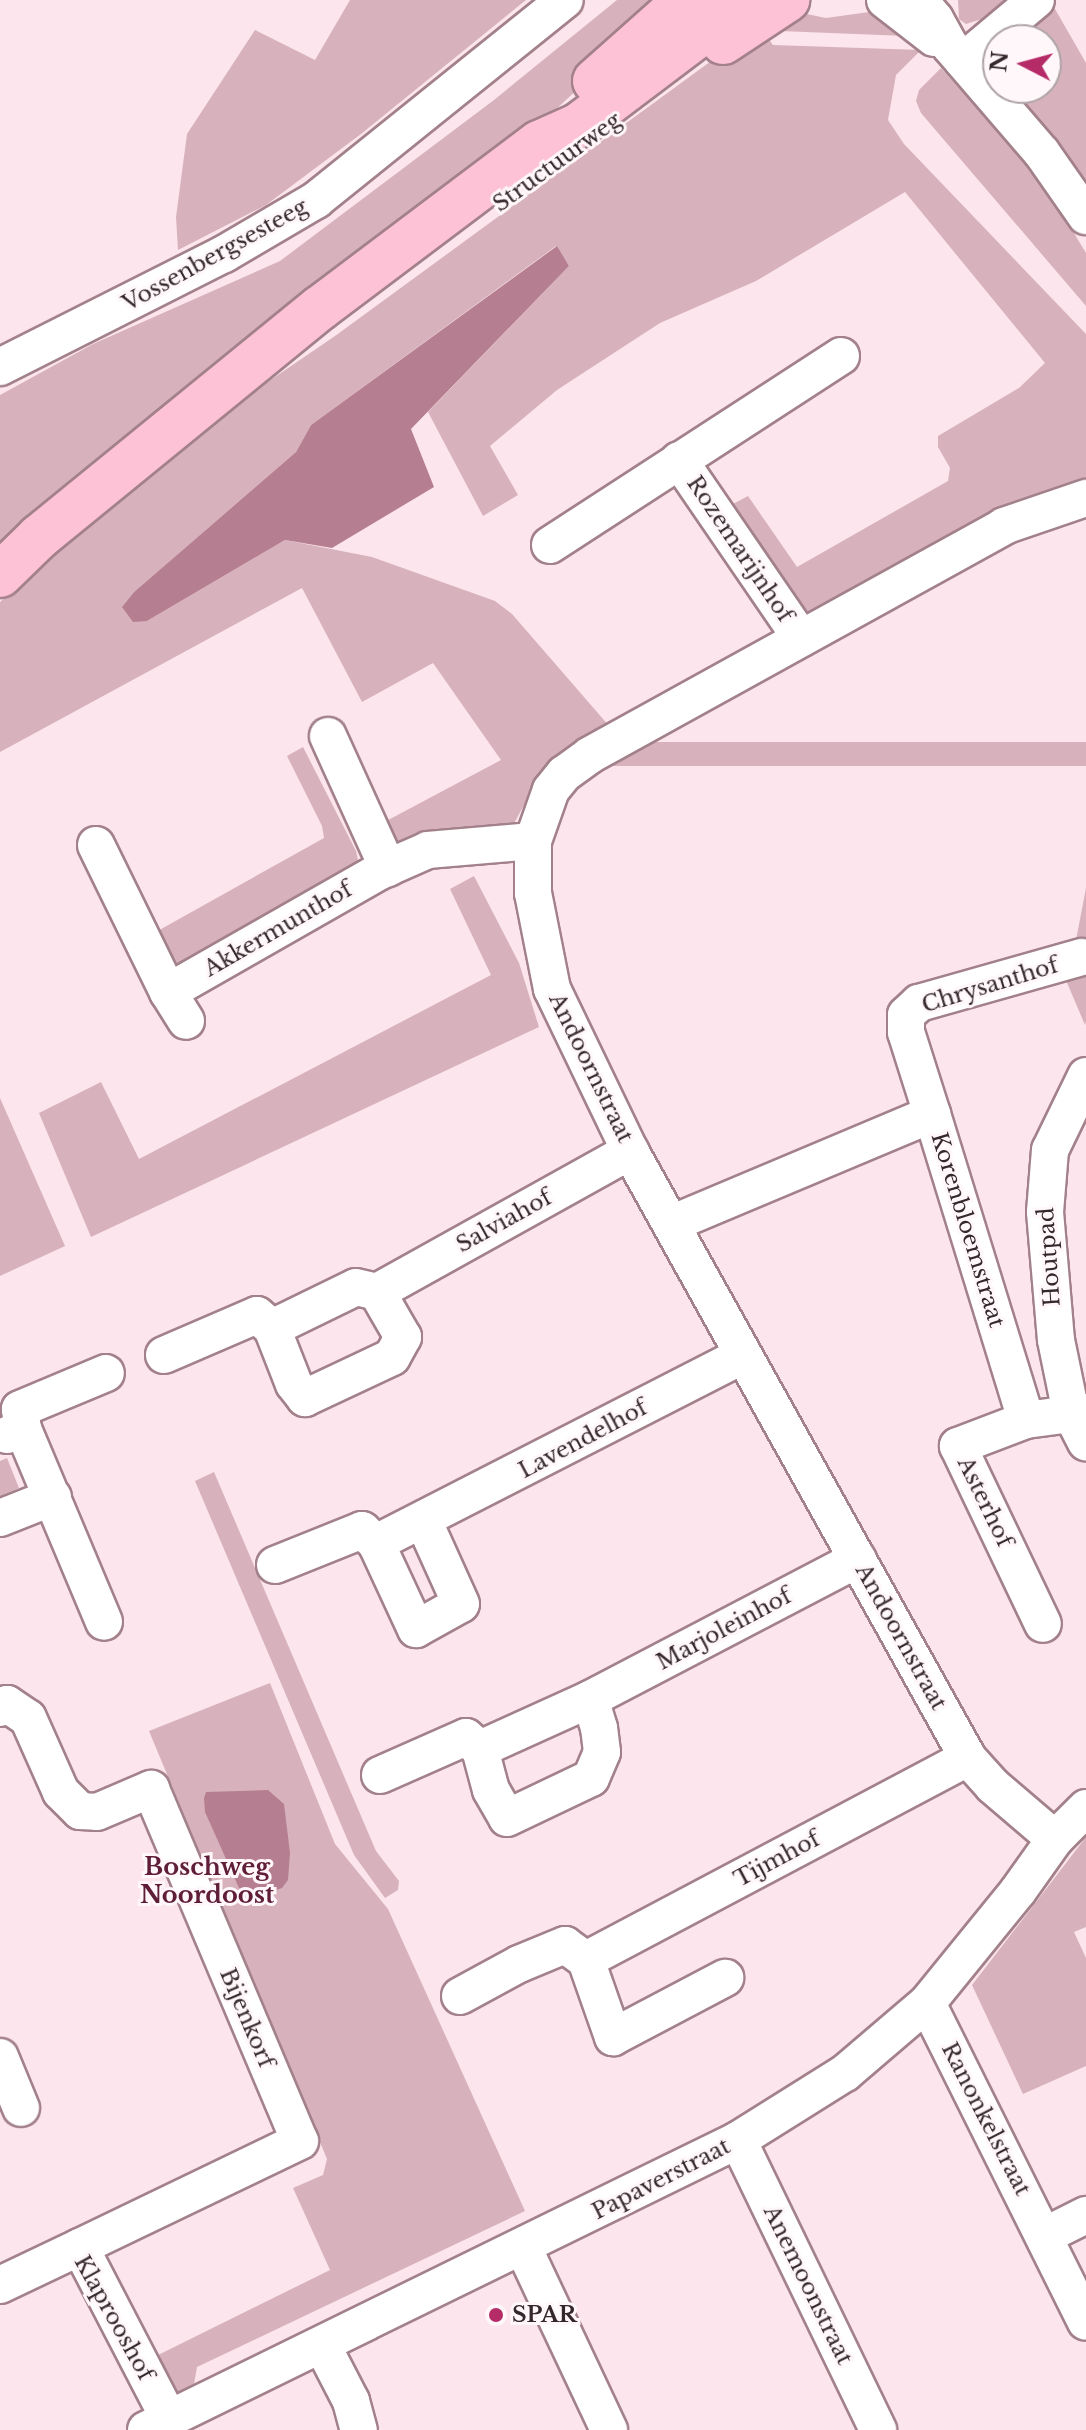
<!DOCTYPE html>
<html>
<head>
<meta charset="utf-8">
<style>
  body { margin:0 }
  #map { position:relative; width:1086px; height:2430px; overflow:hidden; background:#fce5ec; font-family:"Libre Baskerville",serif }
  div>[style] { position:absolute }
  .green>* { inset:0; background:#d7b2bd; transform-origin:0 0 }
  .water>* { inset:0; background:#b67f91 }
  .roads { filter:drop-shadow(2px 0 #a3818b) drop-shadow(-2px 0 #a3818b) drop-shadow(0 2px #a3818b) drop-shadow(0 -2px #a3818b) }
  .minor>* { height:36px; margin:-18px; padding:0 18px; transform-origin:18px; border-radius:18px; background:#fff }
  .major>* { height:44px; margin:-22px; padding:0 22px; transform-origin:22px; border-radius:22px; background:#fec2d7 }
  .dots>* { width:22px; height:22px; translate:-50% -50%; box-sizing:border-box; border:4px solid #fff7f9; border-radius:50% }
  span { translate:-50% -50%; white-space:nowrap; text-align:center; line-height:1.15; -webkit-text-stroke:6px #fff7f9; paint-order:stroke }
  .street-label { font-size:22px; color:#35282c }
  .poi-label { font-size:22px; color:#35282c; font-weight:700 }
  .left { translate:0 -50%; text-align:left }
  .neighbourhood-label { font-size:24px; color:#5f1d38; font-weight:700 }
  .north { position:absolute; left:982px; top:24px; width:80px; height:80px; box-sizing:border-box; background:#fff7f9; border:2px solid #aea4a7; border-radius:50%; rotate:276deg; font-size:22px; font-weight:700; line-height:32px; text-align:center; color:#35282c }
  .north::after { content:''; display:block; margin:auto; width:28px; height:36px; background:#b52b68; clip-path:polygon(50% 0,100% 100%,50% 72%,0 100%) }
</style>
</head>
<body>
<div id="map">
  <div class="green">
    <i style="clip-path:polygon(350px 0,526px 0,361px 134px,266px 205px,178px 250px,176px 217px,187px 134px,255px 30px,315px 60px)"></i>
    <i style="clip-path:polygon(617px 0,673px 0,536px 128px,0 558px,0 395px,93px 344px,280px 261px,494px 100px)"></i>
    <i style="clip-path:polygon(958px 0,1012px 0,982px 19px,966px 24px,959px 19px)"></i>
    <i style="clip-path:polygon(1051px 2px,1086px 63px,1086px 186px,1011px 88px,1046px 88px,1046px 40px,1002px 40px)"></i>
    <i style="clip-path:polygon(869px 12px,884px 17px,906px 36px,780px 31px,772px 21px,802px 13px,826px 18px)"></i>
    <i style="clip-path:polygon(759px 26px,773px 45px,921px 50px,896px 75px,888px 120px,904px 144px,1086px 334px,1086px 485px,1017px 501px,988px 514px,805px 614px,731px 505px,748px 496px,797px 567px,948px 481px,950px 468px,938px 447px,938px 436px,1019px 388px,1045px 363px,905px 192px,756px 281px,660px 323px,557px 390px,490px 446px,518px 495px,483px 516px,428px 412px,569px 266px,556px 246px,311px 425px,296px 452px,134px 592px,123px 606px,147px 621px,285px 540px,372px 557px,495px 601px,512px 614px,610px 727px,537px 781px,511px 829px,389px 855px,375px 827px,501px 760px,433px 663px,362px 702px,302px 588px,0 752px,0 602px,197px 430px,335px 336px)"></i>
    <i style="clip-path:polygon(941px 68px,1000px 133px,1057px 205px,1086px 253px,1086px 306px,921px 113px,916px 101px,919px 90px)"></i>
    <i style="left:1086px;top:742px;width:24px;height:525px;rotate:90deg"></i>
    <i style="clip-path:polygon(303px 747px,356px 851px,359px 865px,180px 974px,154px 933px,324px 838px,322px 826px,287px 756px)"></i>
    <i style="clip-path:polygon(474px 876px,519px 963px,539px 1027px,91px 1237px,39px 1113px,101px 1082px,139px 1159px,491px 975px,450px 889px)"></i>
    <i style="clip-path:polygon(1086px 888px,1086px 1021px,1085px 1025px,1062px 971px,1072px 961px)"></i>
    <i style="clip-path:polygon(0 1098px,65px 1246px,0 1276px)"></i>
    <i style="clip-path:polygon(7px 1458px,19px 1488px,0 1496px,0 1461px)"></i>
    <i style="clip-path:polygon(214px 1472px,376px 1851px,399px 1881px,398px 1890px,385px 1898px,354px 1855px,195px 1481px)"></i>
    <i style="clip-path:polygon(270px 1683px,335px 1844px,388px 1909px,525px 2211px,197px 2367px,192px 2396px,166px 2405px,146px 2361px,330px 2270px,293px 2188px,323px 2175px,327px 2159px,149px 1731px)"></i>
    <i style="clip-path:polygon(1086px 1837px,1086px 1927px,1074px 1932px,1086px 1958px,1086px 2066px,1023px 2094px,972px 1985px)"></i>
  </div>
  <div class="water">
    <i style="clip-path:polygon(557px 246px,569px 266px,411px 429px,434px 487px,332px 548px,285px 540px,147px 621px,133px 622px,122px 607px,134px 592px,296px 452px,311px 425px)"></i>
    <i style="clip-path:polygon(268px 1790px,284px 1804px,290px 1853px,288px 1880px,282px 1888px,260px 1895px,239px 1888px,205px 1812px,204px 1798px,206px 1792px)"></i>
  </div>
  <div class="roads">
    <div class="minor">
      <i style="left:885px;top:0;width:62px;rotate:37.8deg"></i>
      <i style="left:919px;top:0;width:25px;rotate:50deg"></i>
      <i style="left:935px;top:19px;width:31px;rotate:61deg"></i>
      <i style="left:950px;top:46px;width:141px;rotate:49.3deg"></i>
      <i style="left:1042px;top:153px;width:77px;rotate:55.1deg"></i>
      <i style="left:963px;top:61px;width:95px;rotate:-39.9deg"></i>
      <i style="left:0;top:367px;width:251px;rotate:-26.8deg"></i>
      <i style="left:224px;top:254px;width:107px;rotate:-30.4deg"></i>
      <i style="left:316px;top:200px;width:319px;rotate:-38.8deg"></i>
      <i style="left:679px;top:460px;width:216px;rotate:55.6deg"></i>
      <i style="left:550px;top:545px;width:347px;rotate:-33deg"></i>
      <i style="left:328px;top:736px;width:145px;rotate:65.6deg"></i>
      <i style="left:96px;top:845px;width:164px;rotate:63.9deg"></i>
      <i style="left:168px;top:992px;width:242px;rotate:-29.7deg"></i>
      <i style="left:378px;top:872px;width:55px;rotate:-23.7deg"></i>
      <i style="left:428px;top:850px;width:105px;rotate:-4.9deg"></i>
      <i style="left:168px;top:992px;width:34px;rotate:58deg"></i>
      <i style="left:1086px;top:1076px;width:82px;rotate:115.9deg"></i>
      <i style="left:1050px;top:1150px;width:62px;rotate:94.6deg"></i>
      <i style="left:1045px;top:1212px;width:128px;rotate:85.1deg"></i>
      <i style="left:1056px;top:1340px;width:75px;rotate:78.4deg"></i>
      <i style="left:1071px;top:1413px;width:33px;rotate:63deg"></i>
      <i style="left:932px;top:1114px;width:86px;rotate:-107.6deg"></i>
      <i style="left:906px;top:1032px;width:17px;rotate:-90deg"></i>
      <i style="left:906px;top:1015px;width:18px;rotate:-43deg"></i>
      <i style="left:919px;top:1003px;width:169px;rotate:-15.8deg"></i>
      <i style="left:673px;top:1223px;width:281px;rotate:-22.8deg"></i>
      <i style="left:932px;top:1114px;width:320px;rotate:72.9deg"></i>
      <i style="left:1026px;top:1420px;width:61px;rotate:-7.6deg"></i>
      <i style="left:272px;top:1328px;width:60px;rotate:68.6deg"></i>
      <i style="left:294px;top:1384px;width:18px;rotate:52deg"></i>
      <i style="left:305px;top:1398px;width:96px;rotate:-25.2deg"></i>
      <i style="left:392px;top:1357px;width:23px;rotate:-61deg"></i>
      <i style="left:403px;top:1337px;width:52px;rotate:-120deg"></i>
      <i style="left:377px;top:1292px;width:290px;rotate:-29.1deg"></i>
      <i style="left:164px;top:1355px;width:101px;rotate:-23.3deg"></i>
      <i style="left:257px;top:1315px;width:20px;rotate:41deg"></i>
      <i style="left:272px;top:1328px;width:93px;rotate:-26deg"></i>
      <i style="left:356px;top:1287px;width:22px;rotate:13deg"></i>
      <i style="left:1026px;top:1420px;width:73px;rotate:159.1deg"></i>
      <i style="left:958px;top:1446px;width:197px;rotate:64.5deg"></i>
      <i style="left:23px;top:1429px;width:209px;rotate:67.2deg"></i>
      <i style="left:7px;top:1435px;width:17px;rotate:-21deg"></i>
      <i style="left:23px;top:1429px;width:20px;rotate:-99deg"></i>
      <i style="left:20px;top:1409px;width:93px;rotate:-22.7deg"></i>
      <i style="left:0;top:1518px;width:57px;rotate:-21.6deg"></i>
      <i style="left:376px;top:1543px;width:95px;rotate:65.1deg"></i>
      <i style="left:416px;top:1629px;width:51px;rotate:-29.1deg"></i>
      <i style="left:461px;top:1604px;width:90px;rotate:-114.3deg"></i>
      <i style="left:275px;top:1565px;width:94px;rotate:-21.9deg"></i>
      <i style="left:362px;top:1530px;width:19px;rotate:43deg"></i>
      <i style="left:376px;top:1543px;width:412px;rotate:-27.1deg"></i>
      <i style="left:0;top:1708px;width:8px;rotate:-30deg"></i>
      <i style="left:7px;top:1704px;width:25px;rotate:34deg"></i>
      <i style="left:28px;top:1718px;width:81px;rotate:66deg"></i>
      <i style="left:61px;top:1792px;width:27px;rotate:45deg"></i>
      <i style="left:80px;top:1811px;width:17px;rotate:3deg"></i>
      <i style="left:97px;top:1812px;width:59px;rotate:-23.1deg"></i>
      <i style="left:151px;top:1789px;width:382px;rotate:67.1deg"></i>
      <i style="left:300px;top:2141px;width:244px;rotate:154.3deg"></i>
      <i style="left:480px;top:1749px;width:42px;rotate:75deg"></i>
      <i style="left:491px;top:1790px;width:32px;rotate:60deg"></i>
      <i style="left:507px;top:1818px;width:93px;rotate:-25.5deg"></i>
      <i style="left:591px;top:1778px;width:28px;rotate:-67deg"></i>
      <i style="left:602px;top:1752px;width:24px;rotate:-97deg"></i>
      <i style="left:599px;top:1728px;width:30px;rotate:-107deg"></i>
      <i style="left:590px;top:1699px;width:302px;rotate:-27.6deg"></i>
      <i style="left:380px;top:1775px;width:94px;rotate:-23.8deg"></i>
      <i style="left:466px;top:1737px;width:18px;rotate:41deg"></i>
      <i style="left:480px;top:1749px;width:121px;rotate:-24.4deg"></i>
      <i style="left:1055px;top:1839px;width:82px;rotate:-139.5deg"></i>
      <i style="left:993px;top:1786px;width:38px;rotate:-132deg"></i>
      <i style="left:968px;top:1758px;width:695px;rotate:-119.11deg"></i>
      <i style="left:630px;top:1151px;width:180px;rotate:-115.7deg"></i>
      <i style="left:552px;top:989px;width:98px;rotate:-101.2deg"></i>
      <i style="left:533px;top:893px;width:52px;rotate:-90deg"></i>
      <i style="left:533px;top:841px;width:54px;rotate:-70.6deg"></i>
      <i style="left:551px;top:790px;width:21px;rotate:-51deg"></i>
      <i style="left:564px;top:774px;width:32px;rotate:-36deg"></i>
      <i style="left:590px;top:755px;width:473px;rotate:-28.9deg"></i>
      <i style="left:1004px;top:526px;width:87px;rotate:-18.9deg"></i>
      <i style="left:586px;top:1960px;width:82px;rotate:70.7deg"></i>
      <i style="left:613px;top:2037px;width:127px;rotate:-27.8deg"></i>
      <i style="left:460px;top:1996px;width:67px;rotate:-28.5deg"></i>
      <i style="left:519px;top:1964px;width:50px;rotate:-22.4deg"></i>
      <i style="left:565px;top:1945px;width:26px;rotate:36deg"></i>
      <i style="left:586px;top:1960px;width:432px;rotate:-27.9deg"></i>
      <i style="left:927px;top:2003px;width:356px;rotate:63.5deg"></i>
      <i style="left:0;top:2057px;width:55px;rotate:67.6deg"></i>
      <i style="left:738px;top:2140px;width:322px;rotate:64.2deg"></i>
      <i style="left:1046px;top:2235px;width:45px;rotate:-26.6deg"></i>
      <i style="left:523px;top:2247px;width:202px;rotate:64.8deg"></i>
      <i style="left:0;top:2285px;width:89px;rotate:-25.4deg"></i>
      <i style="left:80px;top:2247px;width:194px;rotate:62.6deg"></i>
      <i style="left:322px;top:2345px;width:63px;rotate:62.6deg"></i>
      <i style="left:351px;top:2401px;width:30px;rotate:75deg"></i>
      <i style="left:146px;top:2430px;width:659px;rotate:-26.1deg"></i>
      <i style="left:738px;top:2140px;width:126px;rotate:-32.1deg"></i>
      <i style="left:845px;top:2073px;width:108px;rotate:-40.5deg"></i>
      <i style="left:927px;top:2003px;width:144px;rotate:-50.9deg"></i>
      <i style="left:1018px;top:1891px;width:64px;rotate:-54.6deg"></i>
      <i style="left:1055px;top:1839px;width:44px;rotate:-45deg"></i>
    </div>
    <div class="major">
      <i style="left:723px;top:42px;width:77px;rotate:-33.3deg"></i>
      <i style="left:595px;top:81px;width:122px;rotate:-41.7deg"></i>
      <i style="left:0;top:575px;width:54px;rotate:-44.3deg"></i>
      <i style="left:39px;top:537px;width:362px;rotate:-39.2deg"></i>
      <i style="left:320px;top:308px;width:274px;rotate:-37deg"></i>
      <i style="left:539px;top:143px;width:44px;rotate:-24.2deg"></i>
      <i style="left:579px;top:125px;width:207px;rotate:-37.1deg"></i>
    </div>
  </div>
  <div class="dots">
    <i style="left:496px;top:2315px;background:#b52b68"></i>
  </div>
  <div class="street-label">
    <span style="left:557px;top:162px;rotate:-36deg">Structuurweg</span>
    <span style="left:215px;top:255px;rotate:-29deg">Vossenbergsesteeg</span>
    <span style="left:740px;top:549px;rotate:56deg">Rozemarijnhof</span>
    <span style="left:278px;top:929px;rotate:-30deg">Akkermunthof</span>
    <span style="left:990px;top:985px;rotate:-17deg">Chrysanthof</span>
    <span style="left:591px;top:1068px;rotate:64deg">Andoornstraat</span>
    <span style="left:504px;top:1221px;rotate:-29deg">Salviahof</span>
    <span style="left:968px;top:1230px;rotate:73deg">Korenbloemstraat</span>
    <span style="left:1049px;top:1257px;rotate:-94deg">Houtpad</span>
    <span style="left:583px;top:1439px;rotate:-28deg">Lavendelhof</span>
    <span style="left:985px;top:1502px;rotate:64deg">Asterhof</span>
    <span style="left:724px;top:1629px;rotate:-28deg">Marjoleinhof</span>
    <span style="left:901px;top:1637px;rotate:61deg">Andoornstraat</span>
    <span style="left:777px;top:1859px;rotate:-28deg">Tijmhof</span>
    <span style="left:247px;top:2018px;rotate:67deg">Bijenkorf</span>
    <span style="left:986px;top:2119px;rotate:63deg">Ranonkelstraat</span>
    <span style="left:661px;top:2179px;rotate:-27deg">Papaverstraat</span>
    <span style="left:808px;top:2285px;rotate:64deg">Anemoonstraat</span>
    <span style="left:114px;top:2318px;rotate:61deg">Klaprooshof</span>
  </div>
  <div class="poi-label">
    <span class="left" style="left:512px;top:2315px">SPAR</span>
  </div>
  <div class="neighbourhood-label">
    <span style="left:207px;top:1881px">Boschweg<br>Noordoost</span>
  </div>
  <div class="north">N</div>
</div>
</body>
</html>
